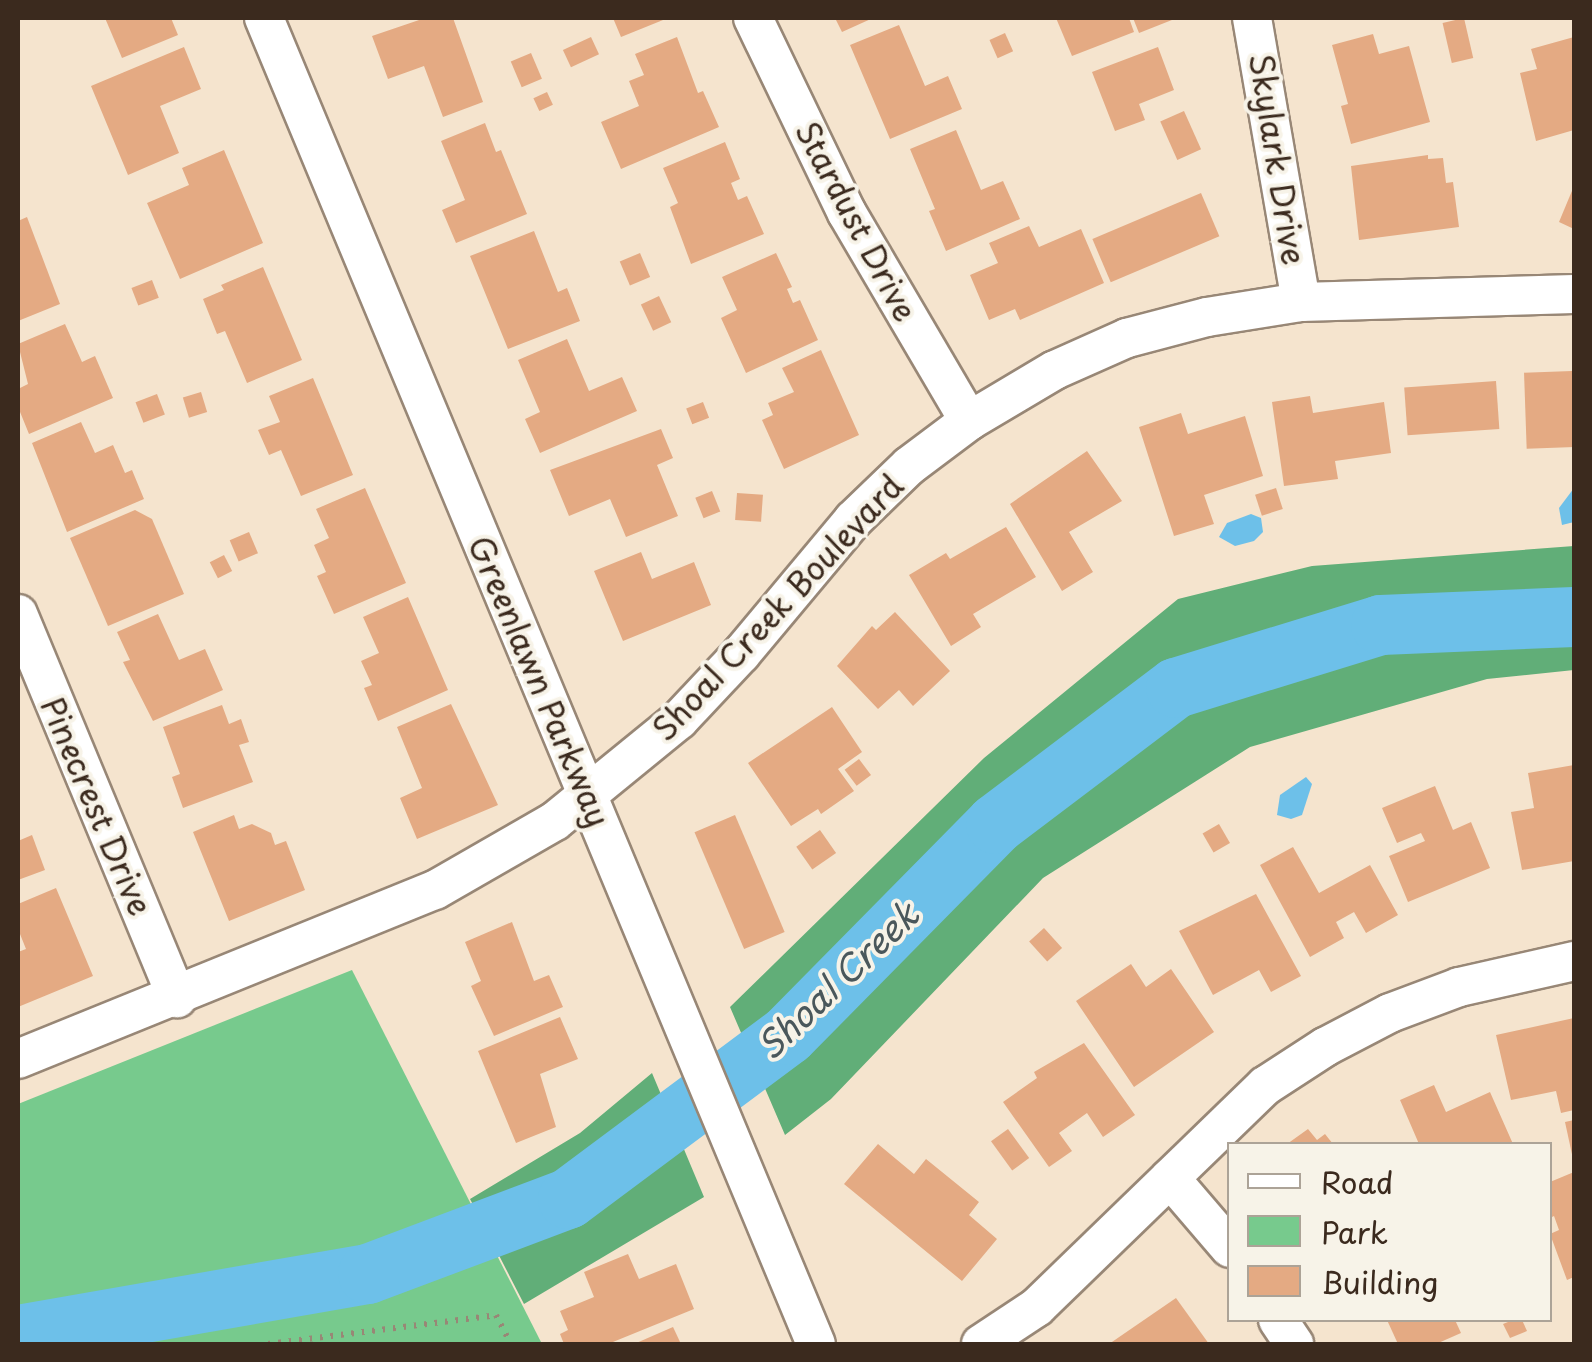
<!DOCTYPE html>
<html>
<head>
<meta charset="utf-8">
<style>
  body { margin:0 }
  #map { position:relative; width:1592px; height:1362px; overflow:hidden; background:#f5e4ce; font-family:"Playpen Sans",sans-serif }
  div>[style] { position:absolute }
  .green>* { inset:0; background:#77ca8d }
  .forest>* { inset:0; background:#61ae78 }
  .water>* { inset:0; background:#6dc0e9 }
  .river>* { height:60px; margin:-30px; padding:0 30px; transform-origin:30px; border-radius:30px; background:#6dc0e9 }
  .building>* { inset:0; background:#e4aa83; transform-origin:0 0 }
  .path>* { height:6px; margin-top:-3px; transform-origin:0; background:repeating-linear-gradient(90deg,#988776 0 2.5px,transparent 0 10.5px) }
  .roads { filter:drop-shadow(2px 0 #988776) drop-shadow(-2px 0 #988776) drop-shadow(0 2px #988776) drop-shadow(0 -2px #988776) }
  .minor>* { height:38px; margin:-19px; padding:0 19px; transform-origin:19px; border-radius:19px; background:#fff }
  span { translate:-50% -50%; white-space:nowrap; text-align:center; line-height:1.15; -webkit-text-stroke:8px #f7f3e8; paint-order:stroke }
  .street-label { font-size:32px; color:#3b2a1e }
  .water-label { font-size:35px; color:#4a575b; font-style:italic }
  .frame { position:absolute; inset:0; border:20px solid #3b2a1e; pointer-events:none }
  .legend { position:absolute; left:1227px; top:1142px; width:325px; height:180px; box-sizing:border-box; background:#f7f3e8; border:2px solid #aca397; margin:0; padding:12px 18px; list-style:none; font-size:30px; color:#3b2a1e }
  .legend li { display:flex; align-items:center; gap:20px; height:50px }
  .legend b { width:50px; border:2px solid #aca397 }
</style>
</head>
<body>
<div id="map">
  <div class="green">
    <i style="clip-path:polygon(352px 970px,542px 1344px,18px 1344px,18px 1104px)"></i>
  </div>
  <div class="forest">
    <i style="clip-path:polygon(1574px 546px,1574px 670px,1487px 679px,1250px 747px,1043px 878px,831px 1099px,785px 1135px,730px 1007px,984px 758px,1178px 599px,1312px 566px)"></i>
    <i style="clip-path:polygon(652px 1073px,704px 1197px,524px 1304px,470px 1199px,580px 1133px)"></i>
  </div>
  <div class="water">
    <i style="clip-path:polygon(1574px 488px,1574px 522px,1562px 525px,1559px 508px)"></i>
    <i style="clip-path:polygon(1251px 514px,1261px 518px,1263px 532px,1254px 541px,1235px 546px,1219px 537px,1227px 523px)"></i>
    <i style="clip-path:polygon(1306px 777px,1312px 784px,1302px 815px,1291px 819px,1277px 815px,1280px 795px)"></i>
  </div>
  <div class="river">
    <i style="left:18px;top:1335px;width:355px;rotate:-9.9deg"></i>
    <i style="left:368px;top:1274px;width:214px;rotate:-20.6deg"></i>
    <i style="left:568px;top:1199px;width:274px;rotate:-36.7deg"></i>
    <i style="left:788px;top:1035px;width:296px;rotate:-45.4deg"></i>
    <i style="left:996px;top:824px;width:226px;rotate:-37.1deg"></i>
    <i style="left:1176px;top:688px;width:214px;rotate:-17.1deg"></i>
    <i style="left:1381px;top:625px;width:193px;rotate:-2.4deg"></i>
  </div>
  <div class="building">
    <i style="clip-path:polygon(105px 18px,171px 18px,178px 35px,122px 58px)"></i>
    <i style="clip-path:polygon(425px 18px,453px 18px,483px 102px,443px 117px,424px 66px,388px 79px,372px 36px)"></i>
    <i style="clip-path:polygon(613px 18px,668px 18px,621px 37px)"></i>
    <i style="clip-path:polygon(835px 18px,873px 18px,842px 32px)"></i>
    <i style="clip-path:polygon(1056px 18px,1129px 18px,1134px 32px,1072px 56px)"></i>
    <i style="clip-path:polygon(1133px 18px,1177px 18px,1139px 33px)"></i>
    <i style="left:1464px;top:18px;width:41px;height:22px;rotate:77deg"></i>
    <i style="clip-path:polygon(899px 25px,925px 86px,948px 76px,962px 109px,890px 139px,850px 45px)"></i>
    <i style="left:1005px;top:33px;width:20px;height:17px;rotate:66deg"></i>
    <i style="clip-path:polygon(1373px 34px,1379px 54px,1409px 46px,1430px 122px,1351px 144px,1341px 106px,1348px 104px,1332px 45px)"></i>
    <i style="left:591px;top:37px;width:19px;height:31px;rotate:65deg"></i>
    <i style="clip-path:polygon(677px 37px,698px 93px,703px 91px,719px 127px,621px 169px,601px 122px,639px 106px,629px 81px,644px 75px,635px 54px)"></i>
    <i style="clip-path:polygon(1574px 37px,1574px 130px,1536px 141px,1520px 73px,1537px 69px,1531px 49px)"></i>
    <i style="clip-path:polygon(184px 47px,201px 89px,160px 106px,179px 153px,128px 175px,91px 86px)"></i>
    <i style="clip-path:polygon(1158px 47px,1174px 90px,1139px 104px,1145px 120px,1115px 131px,1092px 72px)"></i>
    <i style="left:531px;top:53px;width:28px;height:22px;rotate:67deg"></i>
    <i style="left:547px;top:92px;width:14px;height:15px;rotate:65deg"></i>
    <i style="left:1184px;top:111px;width:42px;height:26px;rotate:66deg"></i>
    <i style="clip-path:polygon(485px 123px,496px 152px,501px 150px,527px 214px,456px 243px,442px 210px,465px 200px,441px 141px)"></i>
    <i style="clip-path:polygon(956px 130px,981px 190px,1003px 181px,1020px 219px,946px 251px,929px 211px,935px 209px,910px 149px)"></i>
    <i style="clip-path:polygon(725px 142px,740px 179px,731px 183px,738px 200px,747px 196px,764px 234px,691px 264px,670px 207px,678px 203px,663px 168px)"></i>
    <i style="clip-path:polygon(224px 150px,263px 243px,180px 279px,147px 203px,189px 185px,182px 168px)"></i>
    <i style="clip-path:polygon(1428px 155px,1428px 159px,1443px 158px,1446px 183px,1453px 182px,1459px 227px,1359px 240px,1351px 166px)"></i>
    <i style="clip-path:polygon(1574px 186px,1574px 229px,1559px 222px)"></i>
    <i style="left:1201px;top:193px;width:47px;height:118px;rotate:67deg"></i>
    <i style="clip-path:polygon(27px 217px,60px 304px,18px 321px,18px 221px)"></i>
    <i style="clip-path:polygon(1029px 226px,1039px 247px,1081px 229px,1104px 283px,1020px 320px,1015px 309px,989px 320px,970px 275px,998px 263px,989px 243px)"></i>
    <i style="clip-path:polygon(534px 231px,558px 292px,567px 288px,580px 321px,508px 349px,470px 256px)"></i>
    <i style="left:640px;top:253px;width:26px;height:22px;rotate:67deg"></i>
    <i style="clip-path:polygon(776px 253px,792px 287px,787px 289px,793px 303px,800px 300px,818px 340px,746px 373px,721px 318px,737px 310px,722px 277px)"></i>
    <i style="clip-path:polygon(263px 267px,302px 360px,247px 383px,225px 331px,217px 334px,203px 299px,224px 290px,221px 285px)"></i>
    <i style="left:152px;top:280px;width:19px;height:22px;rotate:69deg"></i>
    <i style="left:659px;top:296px;width:29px;height:20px;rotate:65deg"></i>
    <i style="clip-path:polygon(65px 324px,82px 362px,95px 356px,113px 398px,29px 434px,18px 407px,18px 389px,28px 384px,18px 344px)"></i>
    <i style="clip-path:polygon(567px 339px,589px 391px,622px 377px,637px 411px,540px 453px,525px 419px,540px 412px,518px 360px)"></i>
    <i style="clip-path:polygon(821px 350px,859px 435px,784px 469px,762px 420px,773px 415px,768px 403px,794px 392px,782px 368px)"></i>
    <i style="left:1572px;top:371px;width:76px;height:48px;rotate:88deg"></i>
    <i style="clip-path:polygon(313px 378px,353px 475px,301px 496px,281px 450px,269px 455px,258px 430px,280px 422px,269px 396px)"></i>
    <i style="left:1496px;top:381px;width:48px;height:92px;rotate:86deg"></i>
    <i style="left:201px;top:392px;width:21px;height:19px;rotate:73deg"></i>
    <i style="left:157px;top:394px;width:22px;height:23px;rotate:69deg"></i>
    <i style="clip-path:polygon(1310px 396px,1313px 413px,1384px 402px,1391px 453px,1335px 461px,1338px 479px,1284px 486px,1272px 402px)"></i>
    <i style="left:703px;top:402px;width:17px;height:18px;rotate:69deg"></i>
    <i style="clip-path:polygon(1181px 413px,1188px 434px,1245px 416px,1263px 476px,1204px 495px,1214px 524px,1174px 536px,1139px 427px)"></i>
    <i style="clip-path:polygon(81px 422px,95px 453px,113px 445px,125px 473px,132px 470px,144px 499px,67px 532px,32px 443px)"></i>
    <i style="clip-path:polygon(661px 429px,673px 458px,657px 465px,678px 516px,626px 537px,610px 499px,569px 516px,550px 470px)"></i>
    <i style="clip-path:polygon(1087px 451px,1122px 501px,1069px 532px,1093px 572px,1062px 591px,1010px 504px)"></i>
    <i style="clip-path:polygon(365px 488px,406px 583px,334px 614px,317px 576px,326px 572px,314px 545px,329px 538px,316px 509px)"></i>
    <i style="left:1276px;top:488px;width:22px;height:22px;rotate:72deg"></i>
    <i style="left:712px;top:491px;width:22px;height:18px;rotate:68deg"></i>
    <i style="left:737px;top:493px;width:26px;height:27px;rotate:4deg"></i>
    <i style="clip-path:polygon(135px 510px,152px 519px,184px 594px,108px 626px,70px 538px)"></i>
    <i style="clip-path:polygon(1006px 527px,1036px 577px,973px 614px,981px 627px,951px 646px,909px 575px,946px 553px,950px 559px)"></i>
    <i style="left:249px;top:532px;width:23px;height:21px;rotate:67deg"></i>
    <i style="clip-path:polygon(641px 552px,652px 579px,694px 562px,711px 605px,623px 641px,594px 571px)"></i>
    <i style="left:224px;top:555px;width:18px;height:16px;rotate:63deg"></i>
    <i style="clip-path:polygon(408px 597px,448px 690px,378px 721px,364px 688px,372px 685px,361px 661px,379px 653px,363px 617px)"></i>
    <i style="clip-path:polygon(895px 612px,950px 671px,913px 706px,899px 690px,878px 709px,837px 666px,872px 626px,876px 630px)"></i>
    <i style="clip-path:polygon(158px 614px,179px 660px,205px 649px,223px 690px,153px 721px,123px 662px,130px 660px,117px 632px)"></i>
    <i style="clip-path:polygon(451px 704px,498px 805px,417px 839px,400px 798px,422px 788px,397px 727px)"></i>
    <i style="clip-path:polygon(222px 705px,229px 724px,241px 719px,249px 742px,239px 745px,253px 782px,183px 808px,172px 777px,180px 774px,163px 727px)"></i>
    <i style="clip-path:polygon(832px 707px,862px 752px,838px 769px,854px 791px,821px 814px,818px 809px,791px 826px,748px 763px)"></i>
    <i style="left:859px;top:759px;width:20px;height:18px;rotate:53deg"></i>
    <i style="clip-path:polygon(1574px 765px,1574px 861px,1522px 870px,1511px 812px,1534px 808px,1528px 773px)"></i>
    <i style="clip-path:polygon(1435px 786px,1453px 830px,1471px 822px,1490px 868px,1408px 902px,1389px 856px,1425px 841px,1421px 833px,1397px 843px,1382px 808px)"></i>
    <i style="clip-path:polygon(234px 815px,239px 829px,252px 824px,271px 833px,275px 845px,286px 841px,305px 890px,229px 921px,193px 832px)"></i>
    <i style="left:735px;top:815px;width:127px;height:44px;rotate:67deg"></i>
    <i style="left:1219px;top:824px;width:22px;height:19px;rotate:60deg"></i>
    <i style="left:820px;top:830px;width:28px;height:29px;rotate:55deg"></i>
    <i style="clip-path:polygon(32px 835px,45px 870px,18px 880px,18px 841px)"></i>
    <i style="clip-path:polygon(1293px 847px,1319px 893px,1370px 865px,1398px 915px,1366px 933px,1354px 912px,1336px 922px,1344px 938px,1310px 957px,1260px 865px)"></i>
    <i style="clip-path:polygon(56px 888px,93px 976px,18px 1007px,18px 952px,26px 949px,18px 929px,18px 904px)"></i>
    <i style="clip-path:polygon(1256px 894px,1301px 976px,1271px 992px,1259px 970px,1213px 995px,1179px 931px)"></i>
    <i style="clip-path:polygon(512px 922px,534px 981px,549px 975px,563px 1007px,494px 1036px,471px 986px,481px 981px,465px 942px)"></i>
    <i style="left:1044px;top:928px;width:27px;height:20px;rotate:48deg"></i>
    <i style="clip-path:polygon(1131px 964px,1146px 987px,1171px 969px,1214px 1032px,1134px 1087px,1076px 1001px)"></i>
    <i style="clip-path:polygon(560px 1017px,578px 1059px,540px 1074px,556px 1127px,516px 1143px,478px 1051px)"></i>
    <i style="clip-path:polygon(1574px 1018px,1574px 1110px,1561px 1113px,1556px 1091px,1511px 1100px,1496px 1035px)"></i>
    <i style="clip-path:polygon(1084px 1043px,1135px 1115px,1103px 1137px,1087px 1113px,1059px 1133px,1072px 1151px,1049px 1167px,1003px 1102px,1037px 1078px,1034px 1072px)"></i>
    <i style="clip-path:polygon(1434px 1085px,1446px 1112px,1490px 1092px,1513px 1144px,1419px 1144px,1400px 1100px)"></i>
    <i style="clip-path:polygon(1574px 1120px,1574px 1159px,1573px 1159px,1565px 1122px)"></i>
    <i style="left:1008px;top:1129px;width:36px;height:21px;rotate:54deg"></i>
    <i style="clip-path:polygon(1308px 1129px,1317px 1140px,1325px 1134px,1333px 1144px,1287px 1144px)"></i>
    <i style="clip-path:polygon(878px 1144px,914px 1174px,926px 1159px,979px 1202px,969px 1215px,997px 1239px,962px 1281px,844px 1184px)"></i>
    <i style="clip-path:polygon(1574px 1172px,1574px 1277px,1567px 1280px,1550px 1234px,1559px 1230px,1554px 1216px,1550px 1218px,1550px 1182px)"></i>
    <i style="clip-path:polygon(628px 1254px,639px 1279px,676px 1264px,694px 1309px,608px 1344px,564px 1344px,560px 1334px,568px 1330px,560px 1311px,594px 1297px,584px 1272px)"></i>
    <i style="clip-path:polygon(1176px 1298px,1209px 1344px,1109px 1344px)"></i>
    <i style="clip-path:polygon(1387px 1320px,1455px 1320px,1461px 1333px,1436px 1344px,1398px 1344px)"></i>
    <i style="clip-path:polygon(1513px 1320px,1522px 1320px,1527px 1331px,1510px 1338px,1503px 1324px)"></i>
    <i style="clip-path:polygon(673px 1327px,681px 1344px,634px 1344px)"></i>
  </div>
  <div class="path">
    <i style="left:268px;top:1344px;width:230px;rotate:-7.2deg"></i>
    <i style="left:496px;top:1315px;width:33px;rotate:63deg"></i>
  </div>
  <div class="roads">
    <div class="minor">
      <i style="left:264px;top:18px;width:1436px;rotate:67.4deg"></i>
      <i style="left:753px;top:18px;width:216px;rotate:64.3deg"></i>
      <i style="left:847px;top:213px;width:241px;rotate:59.6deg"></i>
      <i style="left:1252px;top:18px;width:288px;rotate:80.2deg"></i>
      <i style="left:18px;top:614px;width:416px;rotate:67.5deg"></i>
      <i style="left:18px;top:1059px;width:450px;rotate:-22.1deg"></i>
      <i style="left:435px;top:890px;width:138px;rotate:-29.9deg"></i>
      <i style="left:555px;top:821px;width:160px;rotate:-39.2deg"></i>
      <i style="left:679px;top:720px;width:91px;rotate:-46.8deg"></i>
      <i style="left:741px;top:654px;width:175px;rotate:-50.1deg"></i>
      <i style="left:853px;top:520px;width:78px;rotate:-44deg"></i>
      <i style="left:909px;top:466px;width:75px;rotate:-36.9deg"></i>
      <i style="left:969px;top:421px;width:100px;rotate:-30.7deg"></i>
      <i style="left:1055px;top:370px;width:79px;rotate:-24deg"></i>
      <i style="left:1127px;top:338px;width:83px;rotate:-14.7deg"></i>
      <i style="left:1207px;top:317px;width:95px;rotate:-9.1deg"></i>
      <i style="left:1301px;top:302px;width:273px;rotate:-1.7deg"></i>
      <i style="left:1170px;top:1178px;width:92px;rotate:49.4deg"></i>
      <i style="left:1278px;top:1320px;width:29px;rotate:56deg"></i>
      <i style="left:981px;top:1344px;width:67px;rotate:-33.5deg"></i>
      <i style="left:1037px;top:1307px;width:318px;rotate:-44.1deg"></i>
      <i style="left:1265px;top:1086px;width:72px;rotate:-33deg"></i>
      <i style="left:1325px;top:1047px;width:73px;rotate:-27.6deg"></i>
      <i style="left:1390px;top:1013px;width:74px;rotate:-20.6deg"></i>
      <i style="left:1459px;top:987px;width:118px;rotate:-12.7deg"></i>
    </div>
  </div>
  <div class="street-label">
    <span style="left:1278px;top:159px;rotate:81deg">Skylark Drive</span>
    <span style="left:857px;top:221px;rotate:62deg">Stardust Drive</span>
    <span style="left:777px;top:607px;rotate:-47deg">Shoal Creek Boulevard</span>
    <span style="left:540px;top:681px;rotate:67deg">Greenlawn Parkway</span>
    <span style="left:97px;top:806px;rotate:67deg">Pinecrest Drive</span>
  </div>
  <div class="water-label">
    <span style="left:837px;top:980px;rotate:-44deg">Shoal Creek</span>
  </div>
  <div class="frame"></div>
  <ul class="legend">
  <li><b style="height:12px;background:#fff"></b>Road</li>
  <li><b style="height:28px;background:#77ca8d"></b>Park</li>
  <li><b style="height:28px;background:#e4aa83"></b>Building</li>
  </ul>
</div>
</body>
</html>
